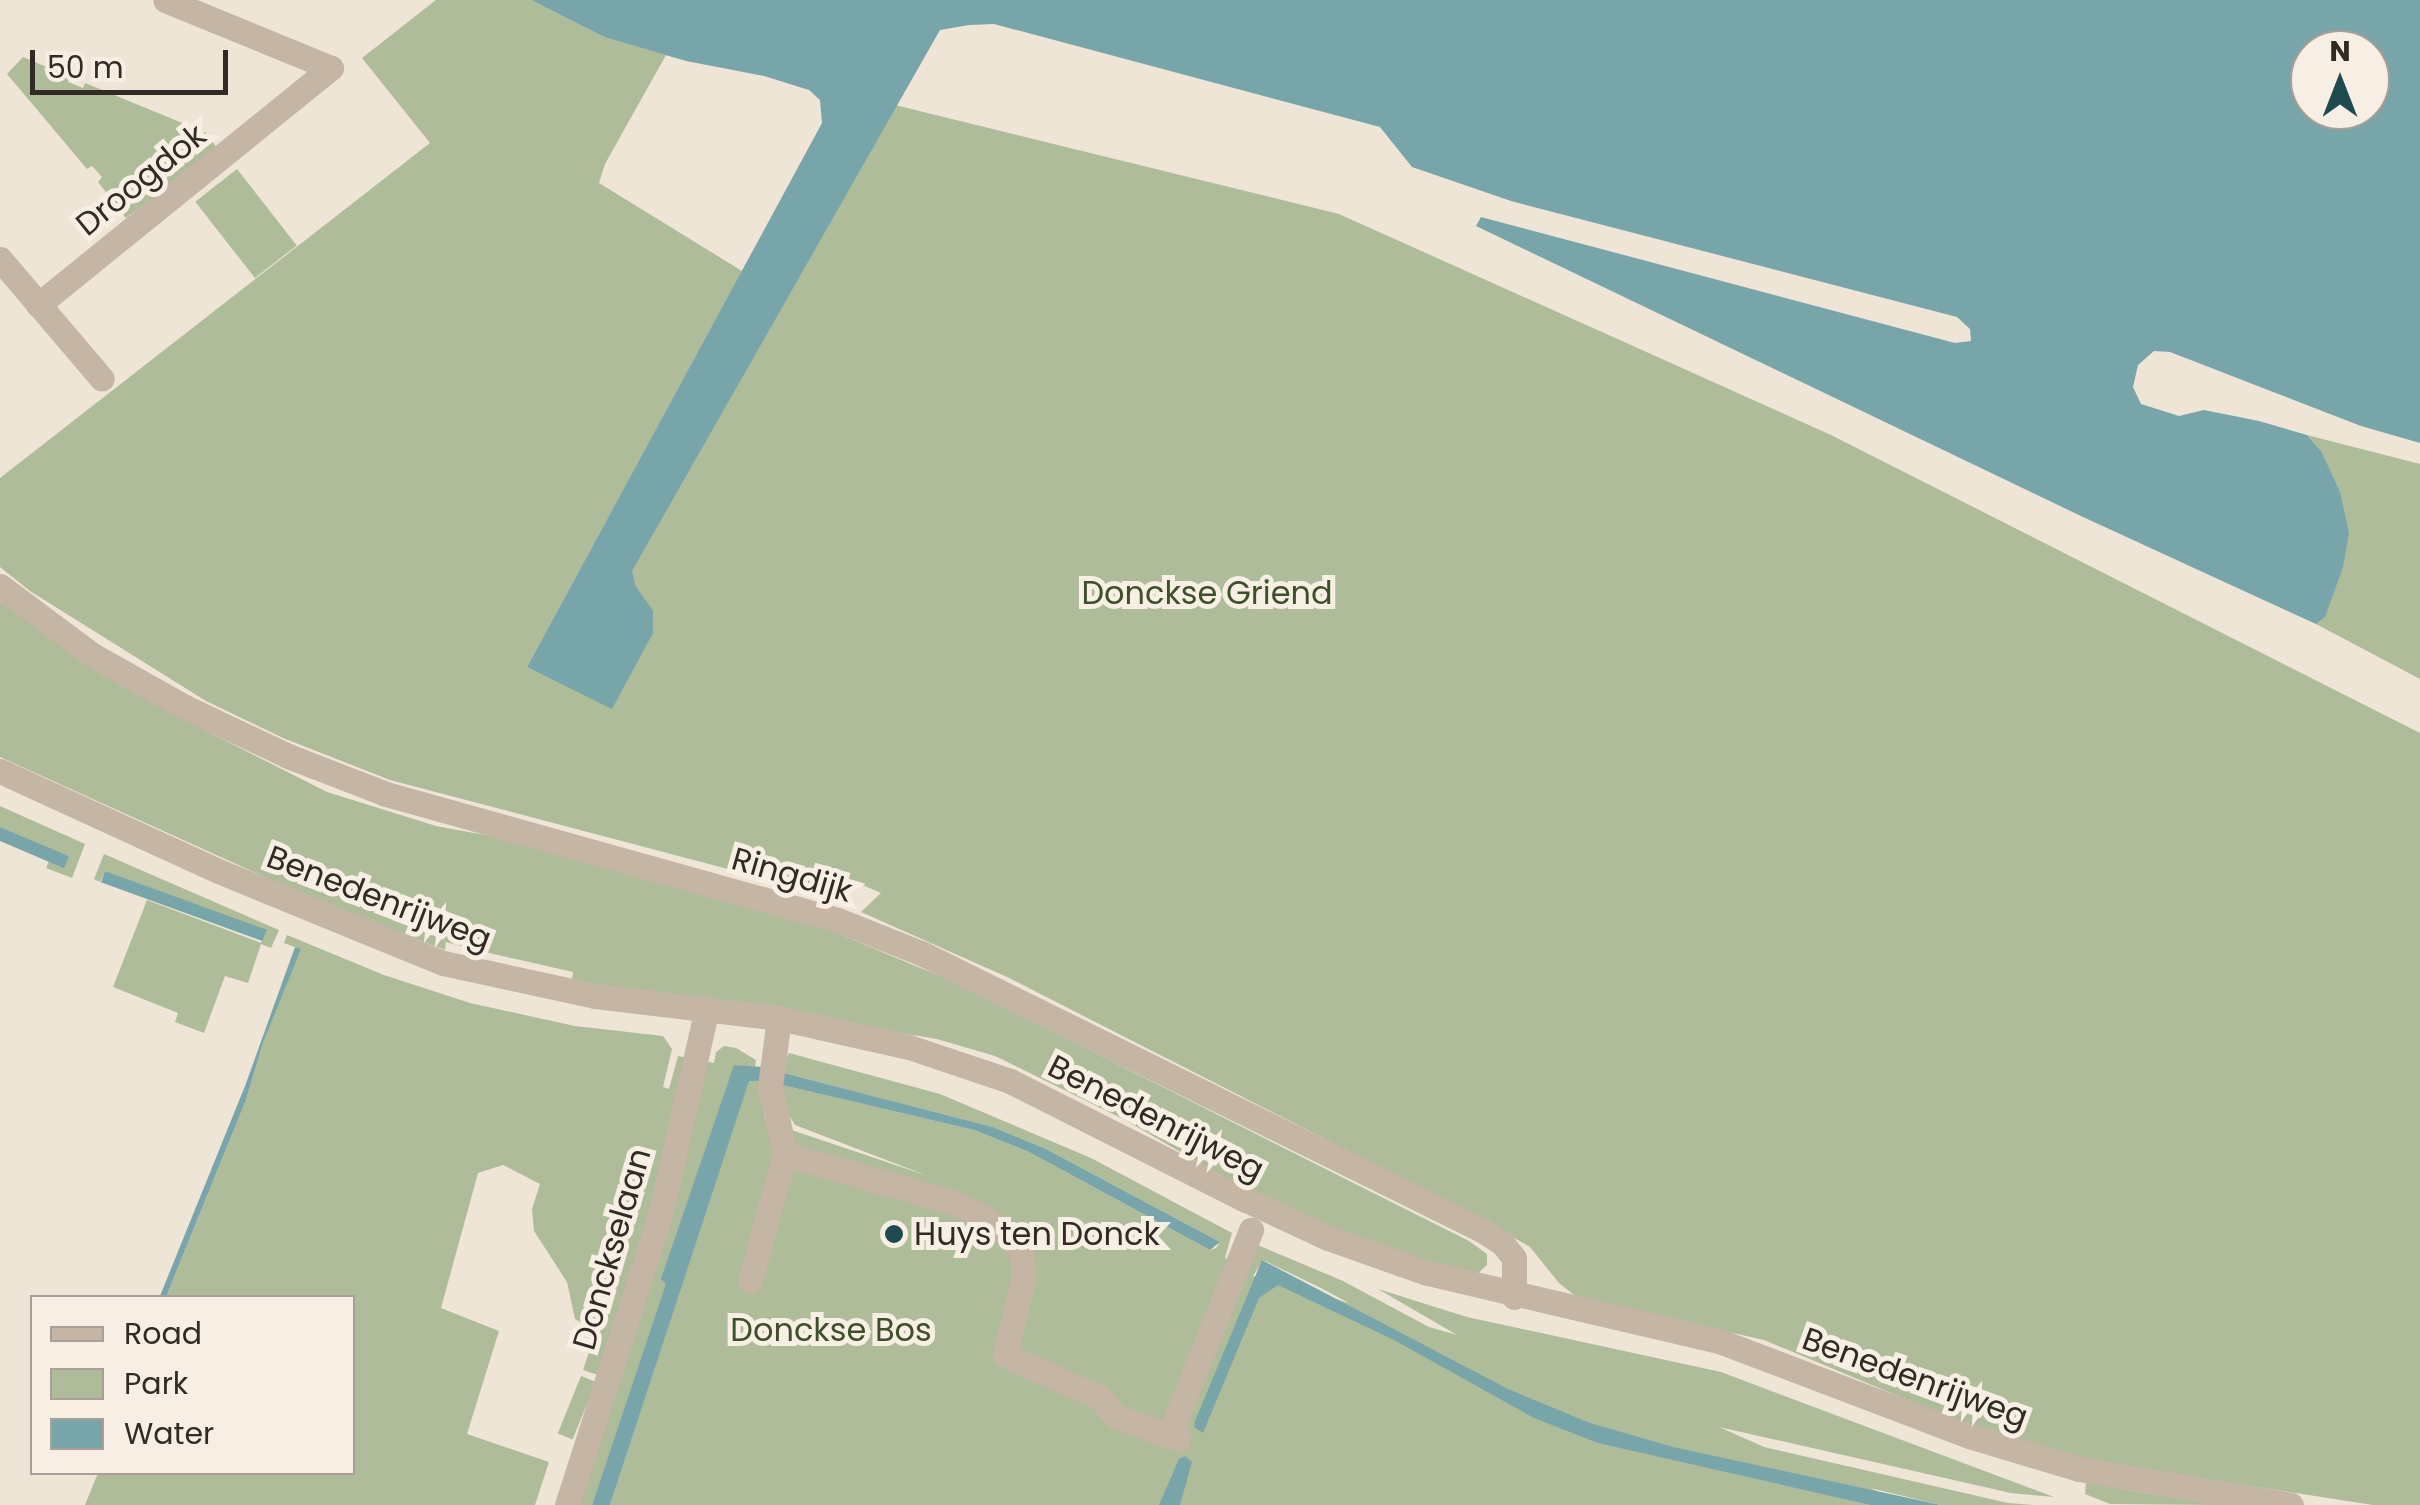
<!DOCTYPE html>
<html>
<head>
<meta charset="utf-8">
<style>
  body { margin:0 }
  #map { position:relative; width:2420px; height:1505px; overflow:hidden; background:#efe5d7; font-family:Poppins,sans-serif }
  div>[style] { position:absolute }
  .green>* { inset:0; background:#aebc99; transform-origin:0 0 }
  .water>* { inset:0; background:#78a5a9; transform-origin:0 0 }
  .minor>* { height:25px; margin:-12.5px; padding:0 12.5px; transform-origin:12.5px; border-radius:12.5px; background:#c5b5a4 }
  .dots>* { width:28px; height:28px; translate:-50% -50%; box-sizing:border-box; border:5px solid #f7efe3; border-radius:50% }
  span { translate:-50% -50%; white-space:nowrap; text-align:center; line-height:1.15; -webkit-text-stroke:10px #f7efe3; paint-order:stroke }
  .street-label { font-size:32px; color:#322a25 }
  .park-label { font-size:32px; color:#3f4e2b }
  .poi-label { font-size:32px; color:#322a25 }
  .left { translate:0 -50%; text-align:left }
  .legend { position:absolute; left:30px; top:1295px; width:325px; height:180px; box-sizing:border-box; background:#f7efe3; border:2px solid #a8a097; margin:0; padding:12px 18px; list-style:none; font-size:30px; color:#322a25 }
  .legend li { display:flex; align-items:center; gap:20px; height:50px }
  .legend b { width:50px; border:2px solid #a8a097 }
  .north { position:absolute; left:2290px; top:30px; width:100px; height:100px; box-sizing:border-box; background:#f7efe3; border:2px solid #a8a097; border-radius:50%; rotate:0deg; font-size:28px; font-weight:700; line-height:40px; text-align:center; color:#322a25 }
  .north::after { content:''; display:block; margin:auto; width:35px; height:45px; background:#1e4a50; clip-path:polygon(50% 0,100% 100%,50% 72%,0 100%) }
  .scale { position:absolute; left:30px; top:50px; width:198px; height:45px; box-sizing:border-box; border:5px solid #322a25; border-top:0; padding-left:12px; font-size:30px; line-height:35px; white-space:nowrap; color:#322a25; -webkit-text-stroke:8px #f7efe3; paint-order:stroke }
</style>
</head>
<body>
<div id="map">
  <div class="green">
    <i style="clip-path:polygon(436px 0,531px 0,604px 37px,666px 55px,605px 164px,599px 183px,742px 271px,527px 667px,551px 678px,887px 103px,1339px 214px,1831px 435px,2420px 733px,2420px 1505px,2373px 1505px,2091px 1461px,1991px 1435px,1764px 1340px,1578px 1298px,1559px 1283px,1530px 1247px,1482px 1219px,1007px 977px,861px 912px,881px 893px,858px 883px,830px 893px,762px 878px,390px 780px,283px 738px,206px 701px,30px 591px,0 567px,0 478px,430px 143px,362px 58px)"></i>
    <i style="clip-path:polygon(23px 57px,70px 77px,68px 82px,83px 88px,85px 83px,197px 129px,110px 197px,98px 182px,102px 177px,92px 166px,87px 169px,7px 74px)"></i>
    <i style="left:205px;top:132px;width:21px;height:115px;rotate:53deg"></i>
    <i style="left:237px;top:169px;width:97px;height:53px;rotate:52deg"></i>
    <i style="clip-path:polygon(2307px 435px,2420px 464px,2420px 679px,2316px 624px,2325px 616px,2321px 451px)"></i>
    <i style="clip-path:polygon(0 602px,187px 721px,327px 792px,436px 826px,496px 837px,820px 926px,954px 982px,1469px 1241px,1487px 1254px,1487px 1265px,1475px 1276px,1421px 1263px,1280px 1210px,1127px 1121px,995px 1056px,937px 1039px,572px 980px,573px 972px,485px 952px,485px 947px,467px 942px,465px 947px,446px 942px,445px 950px,338px 910px,0 757px)"></i>
    <i style="clip-path:polygon(0 806px,85px 844px,72px 878px,46px 868px,49px 861px,64px 867px,68px 857px,0 827px)"></i>
    <i style="clip-path:polygon(104px 854px,279px 930px,271px 948px,261px 944px,248px 983px,225px 976px,204px 1033px,175px 1022px,178px 1013px,113px 987px,147px 900px,261px 943px,266px 931px,105px 871px,100px 882px,94px 879px)"></i>
    <i style="clip-path:polygon(evenodd,287px 935px,384px 975px,470px 1003px,575px 1026px,663px 1036px,672px 1049px,663px 1087px,669px 1089px,678px 1056px,714px 1063px,716px 1052px,724px 1046px,736px 1048px,756px 1060px,755px 1067px,734px 1065px,749px 1081px,760px 1081px,765px 1121px,928px 1176px,795px 1125px,776px 1094px,778px 1084px,974px 1130px,1029px 1152px,1210px 1250px,1216px 1248px,1220px 1242px,1046px 1149px,993px 1127px,780px 1072px,789px 1053px,940px 1094px,1091px 1158px,1232px 1233px,1225px 1258px,1243px 1268px,1253px 1243px,1343px 1281px,1429px 1327px,1457px 1335px,1378px 1289px,1467px 1317px,1721px 1372px,2054px 1497px,2011px 1493px,1719px 1427px,1764px 1447px,2008px 1503px,2034px 1505px,1941px 1505px,1870px 1488px,1908px 1505px,610px 1505px,656px 1364px,643px 1356px,592px 1505px,577px 1505px,598px 1375px,583px 1370px,596px 1331px,575px 1319px,567px 1282px,534px 1231px,532px 1209px,540px 1184px,503px 1165px,478px 1173px,441px 1308px,499px 1331px,467px 1434px,549px 1462px,535px 1505px,85px 1505px,98px 1473px,352px 1472px,352px 1298px,166px 1297px,246px 1100px,263px 1043px,300px 949px,284px 943px,287px 935px,1263px 1260px,1319px 1287px,1349px 1303px,1253px 1276px,1263px 1260px)"></i>
    <i style="left:581px;top:1376px;width:16px;height:62px;rotate:22deg"></i>
    <i style="clip-path:polygon(2086px 1482px,2138px 1492px,2219px 1505px,2110px 1504px,2085px 1494px)"></i>
  </div>
  <div class="water">
    <i style="clip-path:polygon(evenodd,531px 0,2420px 0,2420px 443px,2361px 426px,2170px 352px,2154px 351px,2138px 365px,2133px 387px,2141px 404px,2179px 416px,2204px 410px,2259px 421px,2307px 435px,2321px 451px,2340px 492px,2349px 533px,2343px 567px,2325px 617px,2316px 624px,2083px 517px,1476px 226px,1481px 217px,1955px 343px,1971px 341px,1970px 329px,1957px 317px,1511px 201px,1412px 167px,1380px 127px,994px 24px,969px 25px,940px 30px,632px 571px,635px 585px,653px 611px,653px 633px,612px 709px,527px 667px,822px 123px,820px 100px,809px 90px,764px 76px,686px 61px,604px 37px,531px 0,2310px 50px,2370px 50px,2370px 110px,2310px 110px,2310px 50px)"></i>
    <i style="left:0;top:827px;width:75px;height:13px;rotate:23deg"></i>
    <i style="left:105px;top:871px;width:172px;height:12px;rotate:20deg"></i>
    <i style="clip-path:polygon(295px 947px,301px 949px,263px 1043px,246px 1100px,166px 1297px,160px 1296px,245px 1086px)"></i>
    <i style="clip-path:polygon(734px 1065px,763px 1067px,762px 1081px,749px 1081px,610px 1505px,592px 1505px,666px 1284px,661px 1279px)"></i>
    <i style="clip-path:polygon(780px 1072px,993px 1127px,1046px 1149px,1220px 1242px,1210px 1250px,1029px 1152px,974px 1130px,778px 1084px)"></i>
    <i style="clip-path:polygon(1262px 1260px,1508px 1389px,1590px 1423px,1673px 1447px,1941px 1505px,1871px 1505px,1598px 1443px,1534px 1418px,1394px 1340px,1278px 1285px,1259px 1298px,1203px 1433px,1194px 1427px,1195px 1421px)"></i>
    <i style="clip-path:polygon(1185px 1456px,1192px 1462px,1180px 1505px,1159px 1505px,1179px 1459px)"></i>
  </div>
  <div class="minor">
    <i style="left:0;top:259px;width:157px;rotate:49.6deg"></i>
    <i style="left:38px;top:305px;width:377px;rotate:-39deg"></i>
    <i style="left:331px;top:68px;width:179px;rotate:-157.7deg"></i>
    <i style="left:0;top:586px;width:117px;rotate:36.7deg"></i>
    <i style="left:94px;top:656px;width:104px;rotate:29.3deg"></i>
    <i style="left:185px;top:707px;width:114px;rotate:25.4deg"></i>
    <i style="left:288px;top:756px;width:105px;rotate:21.2deg"></i>
    <i style="left:386px;top:794px;width:469px;rotate:15.6deg"></i>
    <i style="left:838px;top:920px;width:92px;rotate:21.8deg"></i>
    <i style="left:923px;top:954px;width:621px;rotate:26.28deg"></i>
    <i style="left:1480px;top:1229px;width:26px;rotate:32deg"></i>
    <i style="left:1502px;top:1243px;width:19px;rotate:51deg"></i>
    <i style="left:1514px;top:1258px;width:39px;rotate:90deg"></i>
    <i style="left:0;top:771px;width:238px;rotate:24.6deg"></i>
    <i style="left:216px;top:870px;width:245px;rotate:22.3deg"></i>
    <i style="left:443px;top:963px;width:156px;rotate:12.2deg"></i>
    <i style="left:595px;top:996px;width:185px;rotate:6.8deg"></i>
    <i style="left:779px;top:1018px;width:133px;rotate:12.6deg"></i>
    <i style="left:909px;top:1047px;width:107px;rotate:18.6deg"></i>
    <i style="left:1010px;top:1081px;width:264px;rotate:26.8deg"></i>
    <i style="left:1246px;top:1200px;width:90px;rotate:24.9deg"></i>
    <i style="left:1328px;top:1238px;width:102px;rotate:19.5deg"></i>
    <i style="left:1424px;top:1272px;width:303px;rotate:13.2deg"></i>
    <i style="left:1719px;top:1341px;width:267px;rotate:20.8deg"></i>
    <i style="left:1969px;top:1436px;width:115px;rotate:16.7deg"></i>
    <i style="left:2079px;top:1469px;width:215px;rotate:9.6deg"></i>
    <i style="left:779px;top:1018px;width:69px;rotate:97.5deg"></i>
    <i style="left:770px;top:1086px;width:70px;rotate:77.6deg"></i>
    <i style="left:785px;top:1154px;width:174px;rotate:16deg"></i>
    <i style="left:952px;top:1202px;width:40px;rotate:25deg"></i>
    <i style="left:988px;top:1219px;width:27px;rotate:39deg"></i>
    <i style="left:1009px;top:1236px;width:25px;rotate:58deg"></i>
    <i style="left:1022px;top:1257px;width:21px;rotate:87deg"></i>
    <i style="left:1023px;top:1278px;width:79px;rotate:103.2deg"></i>
    <i style="left:1005px;top:1355px;width:103px;rotate:24.1deg"></i>
    <i style="left:1099px;top:1397px;width:25px;rotate:50deg"></i>
    <i style="left:1115px;top:1416px;width:68px;rotate:19.8deg"></i>
    <i style="left:750px;top:1280px;width:131px;rotate:-74.5deg"></i>
    <i style="left:1169px;top:1436px;width:222px;rotate:-68.3deg"></i>
    <i style="left:567px;top:1505px;width:308px;rotate:-72.2deg"></i>
    <i style="left:661px;top:1212px;width:209px;rotate:-77.3deg"></i>
  </div>
  <div class="dots">
    <i style="left:894px;top:1234px;background:#1e4a50"></i>
  </div>
  <div class="street-label">
    <span style="left:141px;top:180px;rotate:-39deg">Droogdok</span>
    <span style="left:792px;top:875px;rotate:16deg">Ringdijk</span>
    <span style="left:379px;top:898px;rotate:21deg">Benedenrijweg</span>
    <span style="left:1156px;top:1118px;rotate:27deg">Benedenrijweg</span>
    <span style="left:612px;top:1249px;rotate:-74deg">Donckselaan</span>
    <span style="left:1915px;top:1378px;rotate:20deg">Benedenrijweg</span>
  </div>
  <div class="park-label">
    <span style="left:1207px;top:593px">Donckse Griend</span>
    <span style="left:831px;top:1330px">Donckse Bos</span>
  </div>
  <div class="poi-label">
    <span class="left" style="left:914px;top:1234px">Huys ten Donck</span>
  </div>
  <ul class="legend">
  <li><b style="height:12px;background:#c5b5a4"></b>Road</li>
  <li><b style="height:28px;background:#aebc99"></b>Park</li>
  <li><b style="height:28px;background:#78a5a9"></b>Water</li>
  </ul>
  <div class="north">N</div>
  <div class="scale">50 m</div>
</div>
</body>
</html>
